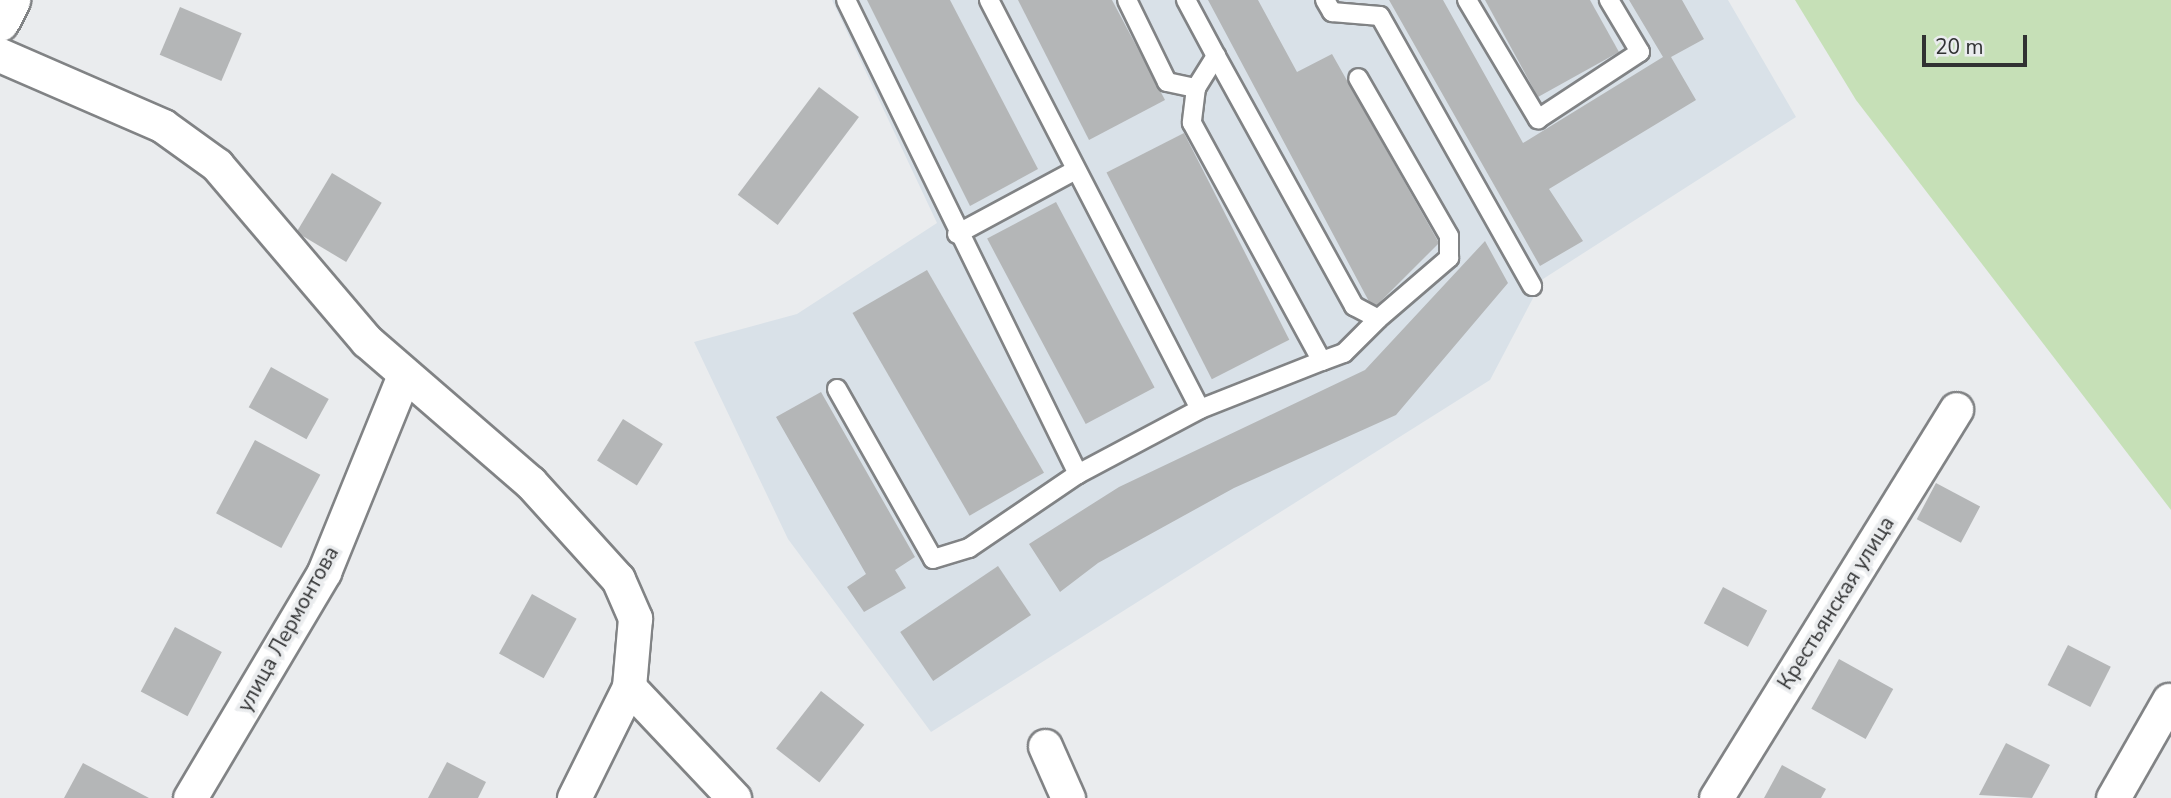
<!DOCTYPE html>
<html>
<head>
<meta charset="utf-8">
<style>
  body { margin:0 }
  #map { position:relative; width:2171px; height:798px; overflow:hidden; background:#eaecee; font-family:"Nunito Sans",sans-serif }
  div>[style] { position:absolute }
  .built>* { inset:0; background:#d9e1e8 }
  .green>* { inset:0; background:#c6e0b7 }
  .building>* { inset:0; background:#b4b6b7; transform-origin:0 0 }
  .roads { filter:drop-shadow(2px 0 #818385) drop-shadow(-2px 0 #818385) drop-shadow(0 2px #818385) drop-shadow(0 -2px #818385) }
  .lane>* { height:18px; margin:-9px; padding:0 9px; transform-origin:9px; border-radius:9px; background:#fff }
  .street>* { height:33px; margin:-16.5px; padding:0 16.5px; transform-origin:16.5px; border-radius:16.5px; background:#fff }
  .primary>* { height:38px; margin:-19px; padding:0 19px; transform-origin:19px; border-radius:19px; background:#fff }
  span { translate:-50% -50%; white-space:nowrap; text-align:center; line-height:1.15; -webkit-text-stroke:7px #eaecee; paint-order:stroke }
  .street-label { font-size:21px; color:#313233 }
  .scale { position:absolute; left:1922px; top:35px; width:105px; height:32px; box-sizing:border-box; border:4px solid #313233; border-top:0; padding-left:9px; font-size:21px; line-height:24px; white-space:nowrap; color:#313233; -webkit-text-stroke:5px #eaecee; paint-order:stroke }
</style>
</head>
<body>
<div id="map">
  <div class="built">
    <i style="clip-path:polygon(832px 0,1728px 0,1796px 117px,1543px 279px,1490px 380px,931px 732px,788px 539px,694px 342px,797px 314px,937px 223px)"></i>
  </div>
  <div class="green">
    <i style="clip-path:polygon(1795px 0,2171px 0,2171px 510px,1856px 100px)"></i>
  </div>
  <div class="building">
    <i style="clip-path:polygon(867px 0,950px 0,1038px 169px,970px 206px)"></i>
    <i style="clip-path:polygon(1018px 0,1112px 0,1165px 100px,1089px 140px)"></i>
    <i style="clip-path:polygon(1208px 0,1258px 0,1297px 72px,1332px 54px,1439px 243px,1373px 309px)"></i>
    <i style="clip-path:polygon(1389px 0,1443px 0,1523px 143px,1663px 57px,1629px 0,1682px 0,1704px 39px,1671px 57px,1696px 100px,1549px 189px,1583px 241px,1540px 266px)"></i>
    <i style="clip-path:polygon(1485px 0,1590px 0,1619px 52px,1538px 97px)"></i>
    <i style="left:180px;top:7px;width:67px;height:52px;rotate:23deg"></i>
    <i style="left:819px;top:87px;width:50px;height:135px;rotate:37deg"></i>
    <i style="left:1184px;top:133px;width:232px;height:87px;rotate:63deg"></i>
    <i style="left:332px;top:173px;width:58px;height:69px;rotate:31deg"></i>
    <i style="left:1056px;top:202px;width:210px;height:78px;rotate:62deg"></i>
    <i style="clip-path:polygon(1485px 241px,1508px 283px,1396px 415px,1234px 488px,1098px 563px,1060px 592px,1029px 544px,1119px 487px,1365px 370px)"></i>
    <i style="left:927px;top:270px;width:234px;height:86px;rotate:60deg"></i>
    <i style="left:271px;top:367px;width:66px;height:46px;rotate:29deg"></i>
    <i style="clip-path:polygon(821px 392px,915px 557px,895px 570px,906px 588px,864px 612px,847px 587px,866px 574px,776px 417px)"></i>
    <i style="left:623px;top:419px;width:47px;height:49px;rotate:32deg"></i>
    <i style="left:255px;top:440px;width:74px;height:83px;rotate:28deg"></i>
    <i style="left:1936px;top:483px;width:50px;height:41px;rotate:28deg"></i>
    <i style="left:998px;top:566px;width:59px;height:118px;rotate:56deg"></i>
    <i style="left:1723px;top:587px;width:50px;height:41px;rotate:28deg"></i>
    <i style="left:532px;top:594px;width:51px;height:68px;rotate:29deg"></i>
    <i style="left:175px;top:627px;width:53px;height:73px;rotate:28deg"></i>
    <i style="left:2068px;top:645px;width:48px;height:45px;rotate:27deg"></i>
    <i style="left:1839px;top:659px;width:62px;height:57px;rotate:29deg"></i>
    <i style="left:821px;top:691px;width:55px;height:73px;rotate:38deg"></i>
    <i style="clip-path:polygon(2006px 743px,2050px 765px,2032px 798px,1979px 795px)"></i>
    <i style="clip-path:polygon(447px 762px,486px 782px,478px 798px,428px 798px)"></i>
    <i style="clip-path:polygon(83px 763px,149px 798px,64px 798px)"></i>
    <i style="clip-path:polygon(1782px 765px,1826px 789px,1821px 798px,1764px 798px)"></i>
  </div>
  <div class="roads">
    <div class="lane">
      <i style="left:846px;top:0;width:528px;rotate:63.92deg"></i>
      <i style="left:989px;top:0;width:460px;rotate:62.7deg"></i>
      <i style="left:1200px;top:409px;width:131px;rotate:-21.5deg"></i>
      <i style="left:1127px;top:0;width:91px;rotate:64deg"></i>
      <i style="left:1167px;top:82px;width:30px;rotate:12deg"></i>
      <i style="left:1196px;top:88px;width:38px;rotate:-58deg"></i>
      <i style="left:1216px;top:56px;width:64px;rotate:-118.2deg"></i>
      <i style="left:1325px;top:0;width:14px;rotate:60deg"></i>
      <i style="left:1332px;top:12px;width:48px;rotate:4.8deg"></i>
      <i style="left:1380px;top:16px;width:310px;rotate:60.6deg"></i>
      <i style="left:1467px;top:0;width:139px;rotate:59.2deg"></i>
      <i style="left:1538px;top:119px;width:122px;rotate:-33.3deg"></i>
      <i style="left:1640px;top:52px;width:61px;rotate:-120.8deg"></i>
      <i style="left:1216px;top:56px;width:286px;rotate:61.1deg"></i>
      <i style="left:1354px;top:306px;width:27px;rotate:28deg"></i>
      <i style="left:1378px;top:319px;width:94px;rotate:-40.7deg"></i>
      <i style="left:1449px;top:258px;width:22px;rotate:-90deg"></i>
      <i style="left:1449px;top:236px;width:182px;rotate:-119.9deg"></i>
      <i style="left:1196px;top:88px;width:35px;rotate:97deg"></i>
      <i style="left:1192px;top:123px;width:271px;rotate:61.4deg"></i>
      <i style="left:1322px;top:361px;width:23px;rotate:-20deg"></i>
      <i style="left:1344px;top:353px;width:48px;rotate:-45deg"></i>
      <i style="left:957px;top:234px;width:133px;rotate:-28.3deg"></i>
      <i style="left:837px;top:389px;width:195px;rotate:60.5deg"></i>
      <i style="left:933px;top:559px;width:38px;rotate:-17deg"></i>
      <i style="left:969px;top:548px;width:132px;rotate:-34.2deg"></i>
      <i style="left:1078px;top:474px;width:138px;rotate:-28deg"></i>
    </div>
    <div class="street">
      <i style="left:0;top:55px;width:178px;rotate:23.5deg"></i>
      <i style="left:163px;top:126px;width:67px;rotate:35.8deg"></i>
      <i style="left:217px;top:165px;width:231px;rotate:49.6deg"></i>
      <i style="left:367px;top:341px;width:216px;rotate:40.9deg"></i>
      <i style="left:530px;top:482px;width:131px;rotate:47.8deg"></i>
      <i style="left:618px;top:579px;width:43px;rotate:66.4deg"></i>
      <i style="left:635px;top:618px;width:69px;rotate:95deg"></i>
      <i style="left:629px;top:687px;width:124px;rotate:116.4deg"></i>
      <i style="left:629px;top:687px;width:153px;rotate:46.6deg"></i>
      <i style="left:1045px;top:746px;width:57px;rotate:66.1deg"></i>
      <i style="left:190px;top:798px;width:263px;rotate:-59.3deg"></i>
      <i style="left:324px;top:572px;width:213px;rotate:-67.9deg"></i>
      <i style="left:1716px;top:798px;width:457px;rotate:-58.3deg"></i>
      <i style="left:2113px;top:798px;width:113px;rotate:-60.3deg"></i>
    </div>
    <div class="primary">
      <i style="left:0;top:22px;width:25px;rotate:-63deg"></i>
    </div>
  </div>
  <div class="street-label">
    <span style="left:1836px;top:603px;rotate:-58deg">Крестьянская улица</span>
    <span style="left:288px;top:629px;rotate:-61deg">улица Лермонтова</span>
  </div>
  <div class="scale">20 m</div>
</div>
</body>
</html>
